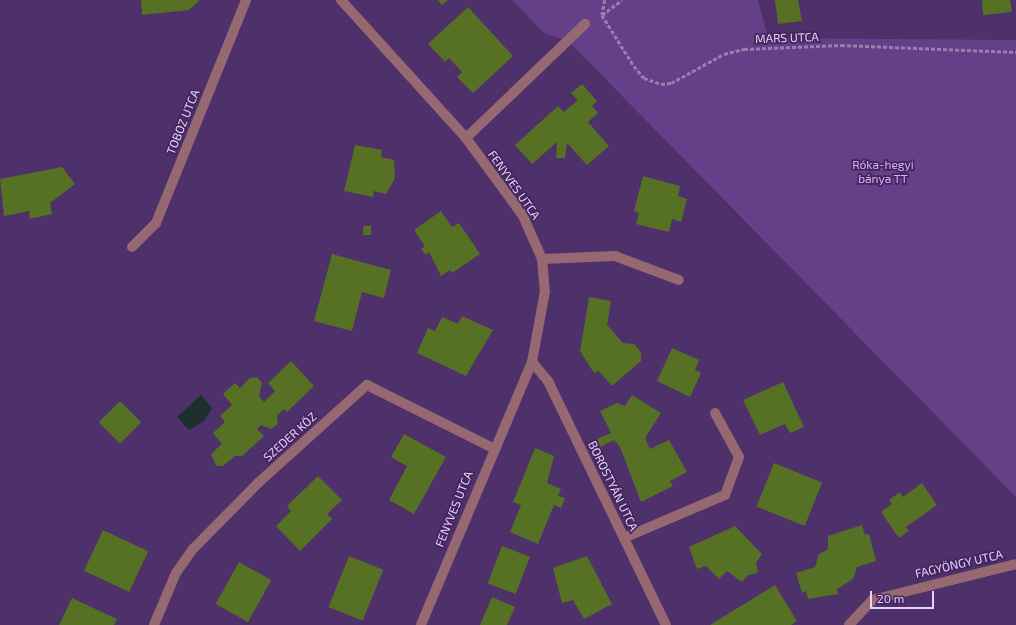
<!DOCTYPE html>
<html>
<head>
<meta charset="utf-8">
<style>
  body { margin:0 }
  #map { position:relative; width:1016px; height:625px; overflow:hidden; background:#4e306a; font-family:"Exo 2",sans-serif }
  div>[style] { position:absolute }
  .green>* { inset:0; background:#653f87 }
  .water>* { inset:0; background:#1b302d }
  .building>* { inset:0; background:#567024; transform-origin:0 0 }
  .path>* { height:2.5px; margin-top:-1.25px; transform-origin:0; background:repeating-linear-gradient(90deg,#9780af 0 4px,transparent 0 6px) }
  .minor>* { height:10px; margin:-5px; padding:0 5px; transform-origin:5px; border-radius:5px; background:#966871 }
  span { translate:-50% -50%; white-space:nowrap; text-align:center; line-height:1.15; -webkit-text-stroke:3.5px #44255f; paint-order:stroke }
  .street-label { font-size:12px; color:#e5d4f8 }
  .park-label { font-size:12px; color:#d4b3f7 }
  .scale { position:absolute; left:870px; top:591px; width:64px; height:18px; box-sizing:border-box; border:2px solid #e5d4f8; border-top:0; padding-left:5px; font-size:12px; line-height:14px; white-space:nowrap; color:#e5d4f8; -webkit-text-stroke:3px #44255f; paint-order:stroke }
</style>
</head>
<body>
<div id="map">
  <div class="green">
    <i style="clip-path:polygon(512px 0,758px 0,768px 38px,1016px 40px,1016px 497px,568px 41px,544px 33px)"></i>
  </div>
  <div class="water">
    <i style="clip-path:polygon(201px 395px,212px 408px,204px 421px,189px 430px,177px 417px)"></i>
  </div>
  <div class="building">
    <i style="clip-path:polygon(141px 0,200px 0,189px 10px,142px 15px)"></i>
    <i style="clip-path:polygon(438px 0,448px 0,442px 5px)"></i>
    <i style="clip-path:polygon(775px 0,798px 0,802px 21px,778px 24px)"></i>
    <i style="clip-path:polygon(982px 0,1010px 0,1012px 12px,983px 15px)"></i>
    <i style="clip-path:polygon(468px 7px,513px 56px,473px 93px,457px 77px,462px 72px,449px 58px,445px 62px,428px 44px)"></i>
    <i style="clip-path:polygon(582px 84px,597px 101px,592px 106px,598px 113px,588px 122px,609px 146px,587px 165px,567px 143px,565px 158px,556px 158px,557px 142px,532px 164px,515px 145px,558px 106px,564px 112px,578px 100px,571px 93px)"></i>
    <i style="clip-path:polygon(355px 145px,382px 150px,381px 157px,394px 160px,395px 178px,386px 194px,374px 191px,373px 197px,344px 191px)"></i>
    <i style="clip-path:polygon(62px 167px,75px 184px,50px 203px,52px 214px,30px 219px,29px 211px,4px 216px,0 179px)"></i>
    <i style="clip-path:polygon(643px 176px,680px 186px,678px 196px,687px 199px,681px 222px,672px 219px,669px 232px,636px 224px,639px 213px,634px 211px)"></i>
    <i style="clip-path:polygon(441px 211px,452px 227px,459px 223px,480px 254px,452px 273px,450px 270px,441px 276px,429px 252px,426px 255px,421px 249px,425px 246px,414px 230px)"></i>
    <i style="left:363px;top:226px;width:8px;height:9px"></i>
    <i style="clip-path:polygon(332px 254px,391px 270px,384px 298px,362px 292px,352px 331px,314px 321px)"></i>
    <i style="clip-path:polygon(589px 297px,611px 301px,607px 325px,623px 343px,634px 344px,641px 352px,641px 361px,612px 386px,599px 371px,594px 373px,580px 351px)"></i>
    <i style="clip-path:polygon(462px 316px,493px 330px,466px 376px,417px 353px,428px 328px,435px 331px,442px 317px,458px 324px)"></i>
    <i style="clip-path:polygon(672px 348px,699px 360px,695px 370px,701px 373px,690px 397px,657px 381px)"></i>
    <i style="clip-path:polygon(291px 361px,314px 386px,287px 412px,284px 409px,277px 416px,278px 424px,271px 429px,261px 425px,257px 429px,264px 436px,242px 456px,235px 456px,223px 466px,216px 466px,211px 454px,222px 444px,213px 433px,225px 422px,220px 416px,232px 405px,223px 394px,235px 383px,240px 388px,250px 378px,257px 377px,262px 383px,259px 396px,264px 402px,275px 391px,268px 383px)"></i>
    <i style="clip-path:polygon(783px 382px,804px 427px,790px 433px,785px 424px,760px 435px,743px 400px)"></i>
    <i style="clip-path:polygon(632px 395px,661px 413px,645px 438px,650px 449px,669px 440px,687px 472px,670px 481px,673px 486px,641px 502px,620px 447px,614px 440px,600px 447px,597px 439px,611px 433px,600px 411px,617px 403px,625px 406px)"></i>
    <i style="left:120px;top:401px;width:30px;height:30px;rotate:45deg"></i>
    <i style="clip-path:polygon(404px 434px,446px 457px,414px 514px,389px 500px,407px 466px,391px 457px)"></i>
    <i style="clip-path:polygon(535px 448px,554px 456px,547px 483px,561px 489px,558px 496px,565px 498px,561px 508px,554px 505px,538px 544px,510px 532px,521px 505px,513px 502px)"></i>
    <i style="left:774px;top:463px;width:52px;height:47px;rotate:22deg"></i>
    <i style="clip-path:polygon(318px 476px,342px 500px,327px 514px,332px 519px,300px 551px,276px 526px,291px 511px,287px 506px)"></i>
    <i style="clip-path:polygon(922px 483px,937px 505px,906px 527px,909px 531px,899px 538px,881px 512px,892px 504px,889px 500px,900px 492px,903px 497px)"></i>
    <i style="clip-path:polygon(862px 525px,865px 535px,869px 534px,876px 561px,857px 567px,853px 579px,837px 589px,838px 594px,808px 599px,806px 591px,802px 593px,796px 573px,815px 567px,819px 554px,828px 549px,828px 536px)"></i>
    <i style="clip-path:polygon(735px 526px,762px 554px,756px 563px,758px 573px,748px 575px,742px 582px,727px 571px,719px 579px,706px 566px,697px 569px,689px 547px)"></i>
    <i style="left:103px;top:530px;width:50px;height:45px;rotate:25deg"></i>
    <i style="left:502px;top:546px;width:30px;height:40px;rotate:21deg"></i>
    <i style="left:349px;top:556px;width:37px;height:55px;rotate:22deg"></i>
    <i style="clip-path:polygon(587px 556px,612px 604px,584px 619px,573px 600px,562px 603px,553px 568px)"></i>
    <i style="left:239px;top:562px;width:37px;height:48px;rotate:29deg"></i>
    <i style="clip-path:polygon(775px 585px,797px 621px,791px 625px,710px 625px)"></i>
    <i style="clip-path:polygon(492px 597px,515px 607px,507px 625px,480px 625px)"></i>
    <i style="clip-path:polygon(72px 598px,117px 619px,114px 625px,59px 625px)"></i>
  </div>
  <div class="path">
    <i style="left:605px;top:0;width:15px;rotate:101deg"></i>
    <i style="left:602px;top:15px;width:60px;rotate:57.9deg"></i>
    <i style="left:634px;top:66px;width:16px;rotate:50deg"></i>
    <i style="left:644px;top:78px;width:18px;rotate:19deg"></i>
    <i style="left:661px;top:84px;width:10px;rotate:-6deg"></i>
    <i style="left:671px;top:83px;width:60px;rotate:-28.7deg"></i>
    <i style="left:724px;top:54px;width:21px;rotate:-14deg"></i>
    <i style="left:744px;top:49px;width:97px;rotate:-2.4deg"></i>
    <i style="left:841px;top:45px;width:175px;rotate:2.3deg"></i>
    <i style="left:602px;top:15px;width:25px;rotate:-37deg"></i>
  </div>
  <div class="minor">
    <i style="left:341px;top:0;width:186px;rotate:47.8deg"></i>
    <i style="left:466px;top:138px;width:97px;rotate:53.8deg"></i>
    <i style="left:523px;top:216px;width:47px;rotate:66.2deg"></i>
    <i style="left:542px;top:259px;width:32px;rotate:85deg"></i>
    <i style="left:545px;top:291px;width:72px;rotate:100.4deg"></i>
    <i style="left:532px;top:362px;width:285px;rotate:112.9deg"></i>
    <i style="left:466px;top:138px;width:165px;rotate:-43.8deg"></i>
    <i style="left:132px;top:247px;width:34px;rotate:-45deg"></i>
    <i style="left:156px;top:223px;width:240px;rotate:-68deg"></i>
    <i style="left:542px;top:259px;width:73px;rotate:-2.4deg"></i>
    <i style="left:615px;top:256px;width:68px;rotate:20.6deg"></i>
    <i style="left:532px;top:362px;width:25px;rotate:50deg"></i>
    <i style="left:548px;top:381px;width:271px;rotate:64.2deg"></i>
    <i style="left:624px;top:538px;width:110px;rotate:-23.1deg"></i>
    <i style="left:725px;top:495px;width:40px;rotate:-69.8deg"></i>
    <i style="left:739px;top:457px;width:50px;rotate:-118.6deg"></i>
    <i style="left:154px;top:625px;width:56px;rotate:-67.1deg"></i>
    <i style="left:176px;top:573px;width:29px;rotate:-55deg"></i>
    <i style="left:193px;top:549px;width:93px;rotate:-45.4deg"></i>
    <i style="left:258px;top:483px;width:147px;rotate:-42deg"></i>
    <i style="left:367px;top:385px;width:141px;rotate:26.6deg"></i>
    <i style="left:849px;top:625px;width:34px;rotate:-47deg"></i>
    <i style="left:872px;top:600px;width:148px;rotate:-14deg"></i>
  </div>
  <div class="street-label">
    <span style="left:787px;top:38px;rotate:-2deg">MARS UTCA</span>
    <span style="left:183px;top:122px;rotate:-68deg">TOBOZ UTCA</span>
    <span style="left:514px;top:185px;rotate:55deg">FENYVES UTCA</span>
    <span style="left:290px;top:437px;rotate:-42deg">SZEDER KÖZ</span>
    <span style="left:613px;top:486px;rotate:64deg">BOROSTYÁN UTCA</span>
    <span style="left:454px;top:509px;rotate:-68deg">FENYVES UTCA</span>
    <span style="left:959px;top:564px;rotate:-13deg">FAGYÖNGY UTCA</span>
  </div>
  <div class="park-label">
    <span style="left:883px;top:172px">Róka-hegyi<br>bánya TT</span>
  </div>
  <div class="scale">20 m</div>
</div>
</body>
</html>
